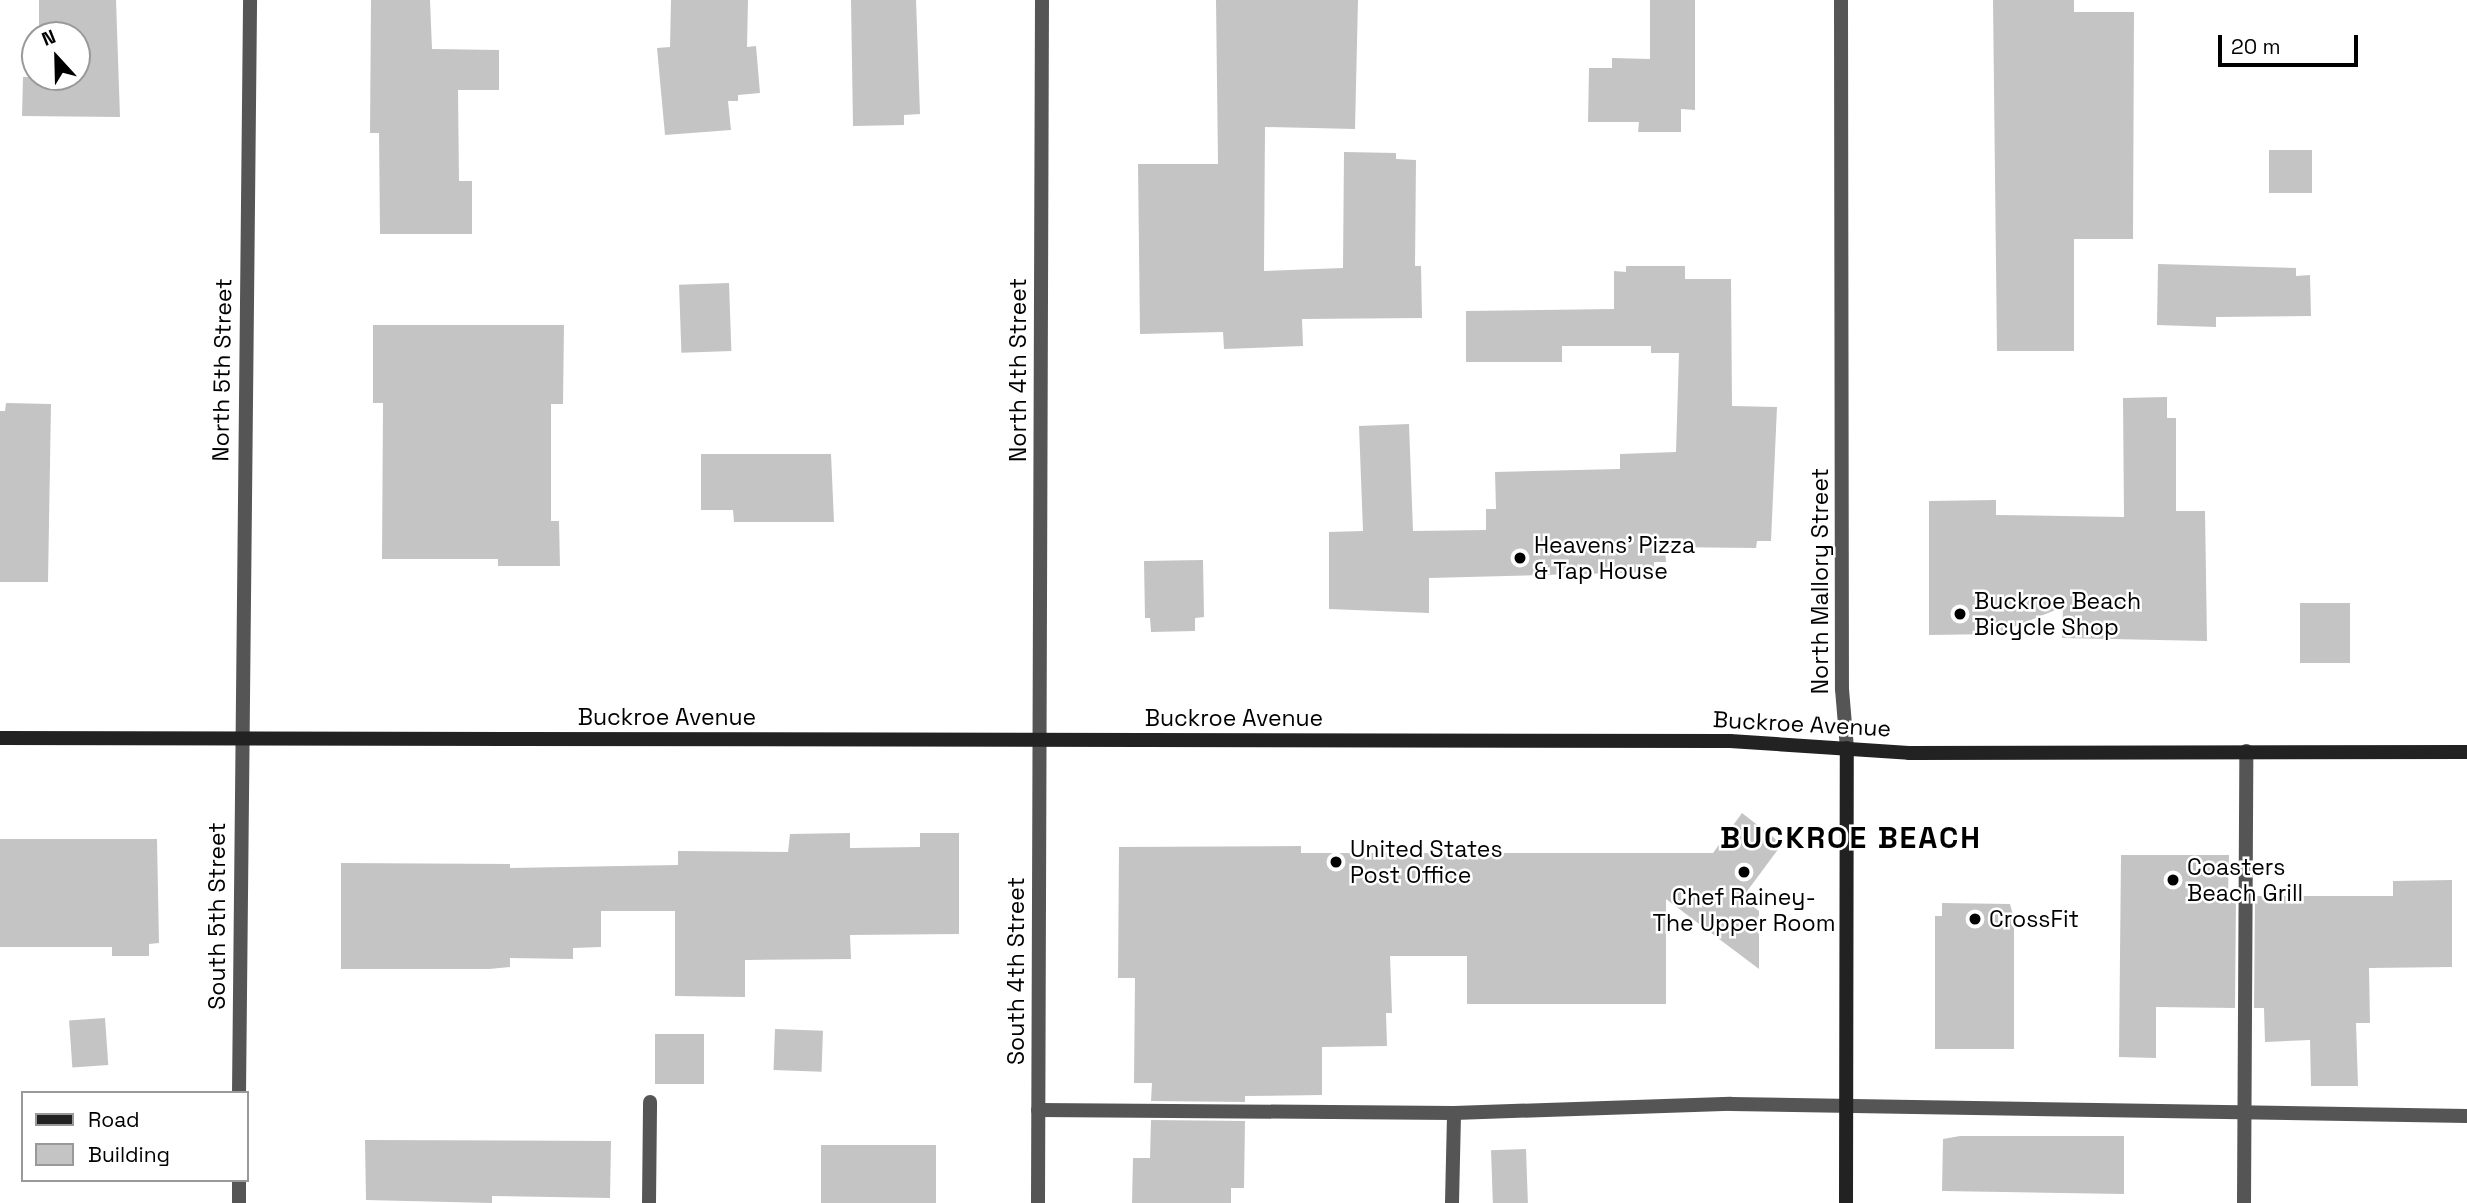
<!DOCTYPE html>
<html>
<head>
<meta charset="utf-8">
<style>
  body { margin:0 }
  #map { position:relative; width:2467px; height:1203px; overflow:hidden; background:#fff; font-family:"Space Grotesk",sans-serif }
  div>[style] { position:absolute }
  .building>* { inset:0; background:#c4c4c4; transform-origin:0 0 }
  .lane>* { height:14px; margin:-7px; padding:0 7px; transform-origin:7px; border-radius:7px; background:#555 }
  .street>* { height:14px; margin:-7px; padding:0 7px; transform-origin:7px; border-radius:7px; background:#555 }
  .secondary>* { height:14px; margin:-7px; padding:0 7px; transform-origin:7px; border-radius:7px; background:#222 }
  .dots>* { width:19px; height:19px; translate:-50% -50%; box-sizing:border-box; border:4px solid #fff; border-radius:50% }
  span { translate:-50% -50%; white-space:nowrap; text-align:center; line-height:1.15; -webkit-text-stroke:5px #fff; paint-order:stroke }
  .street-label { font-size:23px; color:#000 }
  .poi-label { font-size:23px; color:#000 }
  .left { translate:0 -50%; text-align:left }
  .district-label { font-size:30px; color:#000; font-weight:700; letter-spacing:2px }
  .legend { position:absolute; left:21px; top:1091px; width:228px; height:91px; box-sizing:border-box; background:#fff; border:2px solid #999; margin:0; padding:9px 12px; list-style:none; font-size:21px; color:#000 }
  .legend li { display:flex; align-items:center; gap:14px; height:35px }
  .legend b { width:35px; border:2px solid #999 }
  .north { position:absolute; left:21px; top:21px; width:70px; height:70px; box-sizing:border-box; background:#fff; border:2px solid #999; border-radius:50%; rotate:338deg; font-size:19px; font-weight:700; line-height:28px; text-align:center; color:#000 }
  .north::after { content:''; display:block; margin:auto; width:24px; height:32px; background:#000; clip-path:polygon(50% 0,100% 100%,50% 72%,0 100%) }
  .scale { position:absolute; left:2218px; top:35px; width:140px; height:32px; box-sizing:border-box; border:4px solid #000; border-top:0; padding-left:9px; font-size:21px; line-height:24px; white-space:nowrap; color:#000; -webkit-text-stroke:5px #fff; paint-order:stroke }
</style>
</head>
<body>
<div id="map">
  <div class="building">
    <i style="clip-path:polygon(39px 0,116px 0,120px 117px,22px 116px,23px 77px,77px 77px,77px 35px,39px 35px)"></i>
    <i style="clip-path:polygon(371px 0,430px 0,432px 49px,499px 50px,499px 90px,458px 90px,459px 181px,472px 181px,472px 234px,380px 234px,379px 133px,370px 133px)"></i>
    <i style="clip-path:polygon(671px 0,748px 0,747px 47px,756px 46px,760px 93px,738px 95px,738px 101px,728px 101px,731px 130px,665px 135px,657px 48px,670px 47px)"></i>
    <i style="clip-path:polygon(851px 0,916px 0,920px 114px,904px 115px,904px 125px,853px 126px)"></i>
    <i style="clip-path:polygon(1216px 0,1358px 0,1355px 129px,1265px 127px,1264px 271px,1343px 268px,1344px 152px,1396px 153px,1396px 159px,1416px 160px,1415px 266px,1421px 266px,1422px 318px,1302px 319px,1303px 346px,1224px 349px,1223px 332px,1140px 334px,1138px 164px,1218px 164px)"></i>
    <i style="clip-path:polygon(1650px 0,1695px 0,1695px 110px,1681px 109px,1681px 132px,1638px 132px,1639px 122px,1588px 122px,1589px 68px,1612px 68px,1612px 58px,1650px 59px)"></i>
    <i style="clip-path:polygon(1993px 0,2074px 0,2074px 12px,2134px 12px,2133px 239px,2074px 239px,2074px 351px,1997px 351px)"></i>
    <i style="left:2269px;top:150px;width:43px;height:43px"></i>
    <i style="clip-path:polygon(2158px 264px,2296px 268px,2296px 276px,2310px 275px,2311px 316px,2216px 317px,2216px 327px,2157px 325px)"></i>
    <i style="clip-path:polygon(1626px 266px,1685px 266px,1685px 279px,1731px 279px,1732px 406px,1777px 407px,1771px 541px,1757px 541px,1756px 548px,1665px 547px,1666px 562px,1654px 562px,1654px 572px,1429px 578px,1429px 613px,1329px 609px,1329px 532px,1363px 531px,1359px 426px,1409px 424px,1413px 531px,1486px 530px,1486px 509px,1496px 509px,1495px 472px,1620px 469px,1620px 454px,1676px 452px,1679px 353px,1651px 353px,1651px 346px,1562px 346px,1562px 362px,1466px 362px,1466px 311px,1614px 309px,1614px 271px,1626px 272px)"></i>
    <i style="left:729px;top:283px;width:68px;height:50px;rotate:88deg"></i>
    <i style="clip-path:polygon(373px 325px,564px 325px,563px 404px,551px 404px,551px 521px,559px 521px,560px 566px,498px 566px,498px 559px,382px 559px,383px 403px,373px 403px)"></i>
    <i style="clip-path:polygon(2167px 397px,2167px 418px,2176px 418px,2176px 511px,2205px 511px,2207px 641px,2062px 638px,2063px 607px,1996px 634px,1929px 635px,1929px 501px,1996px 500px,1996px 515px,2124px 517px,2123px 398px)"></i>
    <i style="clip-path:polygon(6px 403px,51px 404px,48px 582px,0 582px,0 411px,5px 411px)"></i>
    <i style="clip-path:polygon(701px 454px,831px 454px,834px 522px,734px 522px,733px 510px,701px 510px)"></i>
    <i style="clip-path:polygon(1203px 560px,1204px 617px,1195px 618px,1195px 631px,1151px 632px,1150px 618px,1145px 618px,1144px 561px)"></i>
    <i style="left:2350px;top:603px;width:60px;height:50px;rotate:90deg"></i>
    <i style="clip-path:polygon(1742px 813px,1782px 844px,1742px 898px,1759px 911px,1759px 969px,1666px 899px,1666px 1004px,1467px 1004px,1467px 956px,1390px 956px,1392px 1013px,1386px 1013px,1387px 1046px,1322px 1047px,1322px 1095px,1245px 1096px,1245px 1102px,1151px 1101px,1152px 1083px,1134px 1083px,1135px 978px,1118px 978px,1119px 847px,1301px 846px,1301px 853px,1713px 853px)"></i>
    <i style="clip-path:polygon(850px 833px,850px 848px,920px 847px,920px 833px,959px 833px,959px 934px,850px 935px,851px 959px,745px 960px,745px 997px,675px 996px,675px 911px,601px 911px,601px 947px,573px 948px,573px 959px,510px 958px,510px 967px,489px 969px,341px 969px,341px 863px,510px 864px,510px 868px,678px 865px,678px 851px,788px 852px,790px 834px)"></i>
    <i style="clip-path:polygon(0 839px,157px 839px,159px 943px,149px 944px,149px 956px,112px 956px,112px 947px,0 947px)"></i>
    <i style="clip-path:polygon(2121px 855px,2229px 855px,2228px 897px,2236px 897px,2235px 1008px,2156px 1007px,2156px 1058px,2119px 1057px)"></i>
    <i style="clip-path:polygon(2452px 880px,2452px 967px,2369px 968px,2370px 1023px,2356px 1023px,2358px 1086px,2311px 1086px,2310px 1040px,2265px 1042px,2264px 1008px,2254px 1008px,2255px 896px,2393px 896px,2393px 881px)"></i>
    <i style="clip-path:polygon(1942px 903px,2010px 904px,2014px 919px,2014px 1049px,1935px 1049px,1935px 916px,1942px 916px)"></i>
    <i style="left:105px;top:1018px;width:47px;height:36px;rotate:86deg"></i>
    <i style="left:775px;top:1029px;width:48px;height:41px;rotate:2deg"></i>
    <i style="left:655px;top:1034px;width:49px;height:50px"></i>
    <i style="clip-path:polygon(1151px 1120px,1245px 1121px,1244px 1188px,1231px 1188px,1231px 1203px,1132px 1203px,1133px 1158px,1150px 1158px)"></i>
    <i style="clip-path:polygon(1960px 1136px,2124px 1136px,2124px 1194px,1942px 1191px,1943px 1139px)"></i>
    <i style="clip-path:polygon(365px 1140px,611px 1141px,610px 1198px,492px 1196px,492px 1203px,366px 1200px)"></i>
    <i style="left:821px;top:1145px;width:115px;height:58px"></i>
    <i style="left:1526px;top:1149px;width:54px;height:35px;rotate:88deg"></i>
  </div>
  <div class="lane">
    <i style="left:1038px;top:1110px;width:416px;rotate:0.4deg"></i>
    <i style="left:1454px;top:1113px;width:277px;rotate:-1.9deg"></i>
    <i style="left:1731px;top:1104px;width:736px;rotate:0.93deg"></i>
    <i style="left:649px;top:1203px;width:101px;rotate:-89.4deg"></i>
    <i style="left:1452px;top:1203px;width:90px;rotate:-88.7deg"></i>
    <i style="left:2244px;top:1203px;width:452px;rotate:-89.7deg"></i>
  </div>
  <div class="street">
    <i style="left:1841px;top:0;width:689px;rotate:89.92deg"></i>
    <i style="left:1842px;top:689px;width:59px;rotate:85.2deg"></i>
    <i style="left:239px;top:1093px;width:1093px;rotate:-89.42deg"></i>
    <i style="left:239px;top:1203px;width:23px;rotate:-90deg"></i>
    <i style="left:1038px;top:1203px;width:1203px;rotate:-89.81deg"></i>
  </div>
  <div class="secondary">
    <i style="left:0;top:738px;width:1730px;rotate:0.1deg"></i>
    <i style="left:1730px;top:741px;width:179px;rotate:3.8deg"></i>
    <i style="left:1909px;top:753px;width:558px;rotate:-0.1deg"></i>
    <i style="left:1846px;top:1203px;width:455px;rotate:-89.9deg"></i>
  </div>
  <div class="dots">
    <i style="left:1520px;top:558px;background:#000"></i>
    <i style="left:1960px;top:614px;background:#000"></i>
    <i style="left:1336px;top:862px;background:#000"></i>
    <i style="left:1744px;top:872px;background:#000"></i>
    <i style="left:2173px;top:880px;background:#000"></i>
    <i style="left:1975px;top:919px;background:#000"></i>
  </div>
  <div class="street-label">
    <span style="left:222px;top:370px;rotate:-89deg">North 5th Street</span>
    <span style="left:1018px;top:370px;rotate:-90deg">North 4th Street</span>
    <span style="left:1820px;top:581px;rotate:-90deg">North Mallory Street</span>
    <span style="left:667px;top:717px">Buckroe Avenue</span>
    <span style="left:1234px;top:718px">Buckroe Avenue</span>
    <span style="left:1802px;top:724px;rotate:3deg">Buckroe Avenue</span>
    <span style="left:217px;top:916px;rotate:-90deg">South 5th Street</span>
    <span style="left:1016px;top:971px;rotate:-90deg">South 4th Street</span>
  </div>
  <div class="poi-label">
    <span class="left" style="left:1534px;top:558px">Heavens' Pizza<br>&amp; Tap House</span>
    <span class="left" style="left:1974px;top:614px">Buckroe Beach<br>Bicycle Shop</span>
    <span class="left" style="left:1350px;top:862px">United States<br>Post Office</span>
    <span class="left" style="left:2187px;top:880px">Coasters<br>Beach Grill</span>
    <span style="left:1744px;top:910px">Chef Rainey-<br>The Upper Room</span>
    <span class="left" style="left:1989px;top:919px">CrossFit</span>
  </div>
  <div class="district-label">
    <span style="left:1851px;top:838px">BUCKROE BEACH</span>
  </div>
  <ul class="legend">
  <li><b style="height:9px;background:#222"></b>Road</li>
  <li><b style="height:19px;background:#c4c4c4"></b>Building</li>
  </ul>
  <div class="north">N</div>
  <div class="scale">20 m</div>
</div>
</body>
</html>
